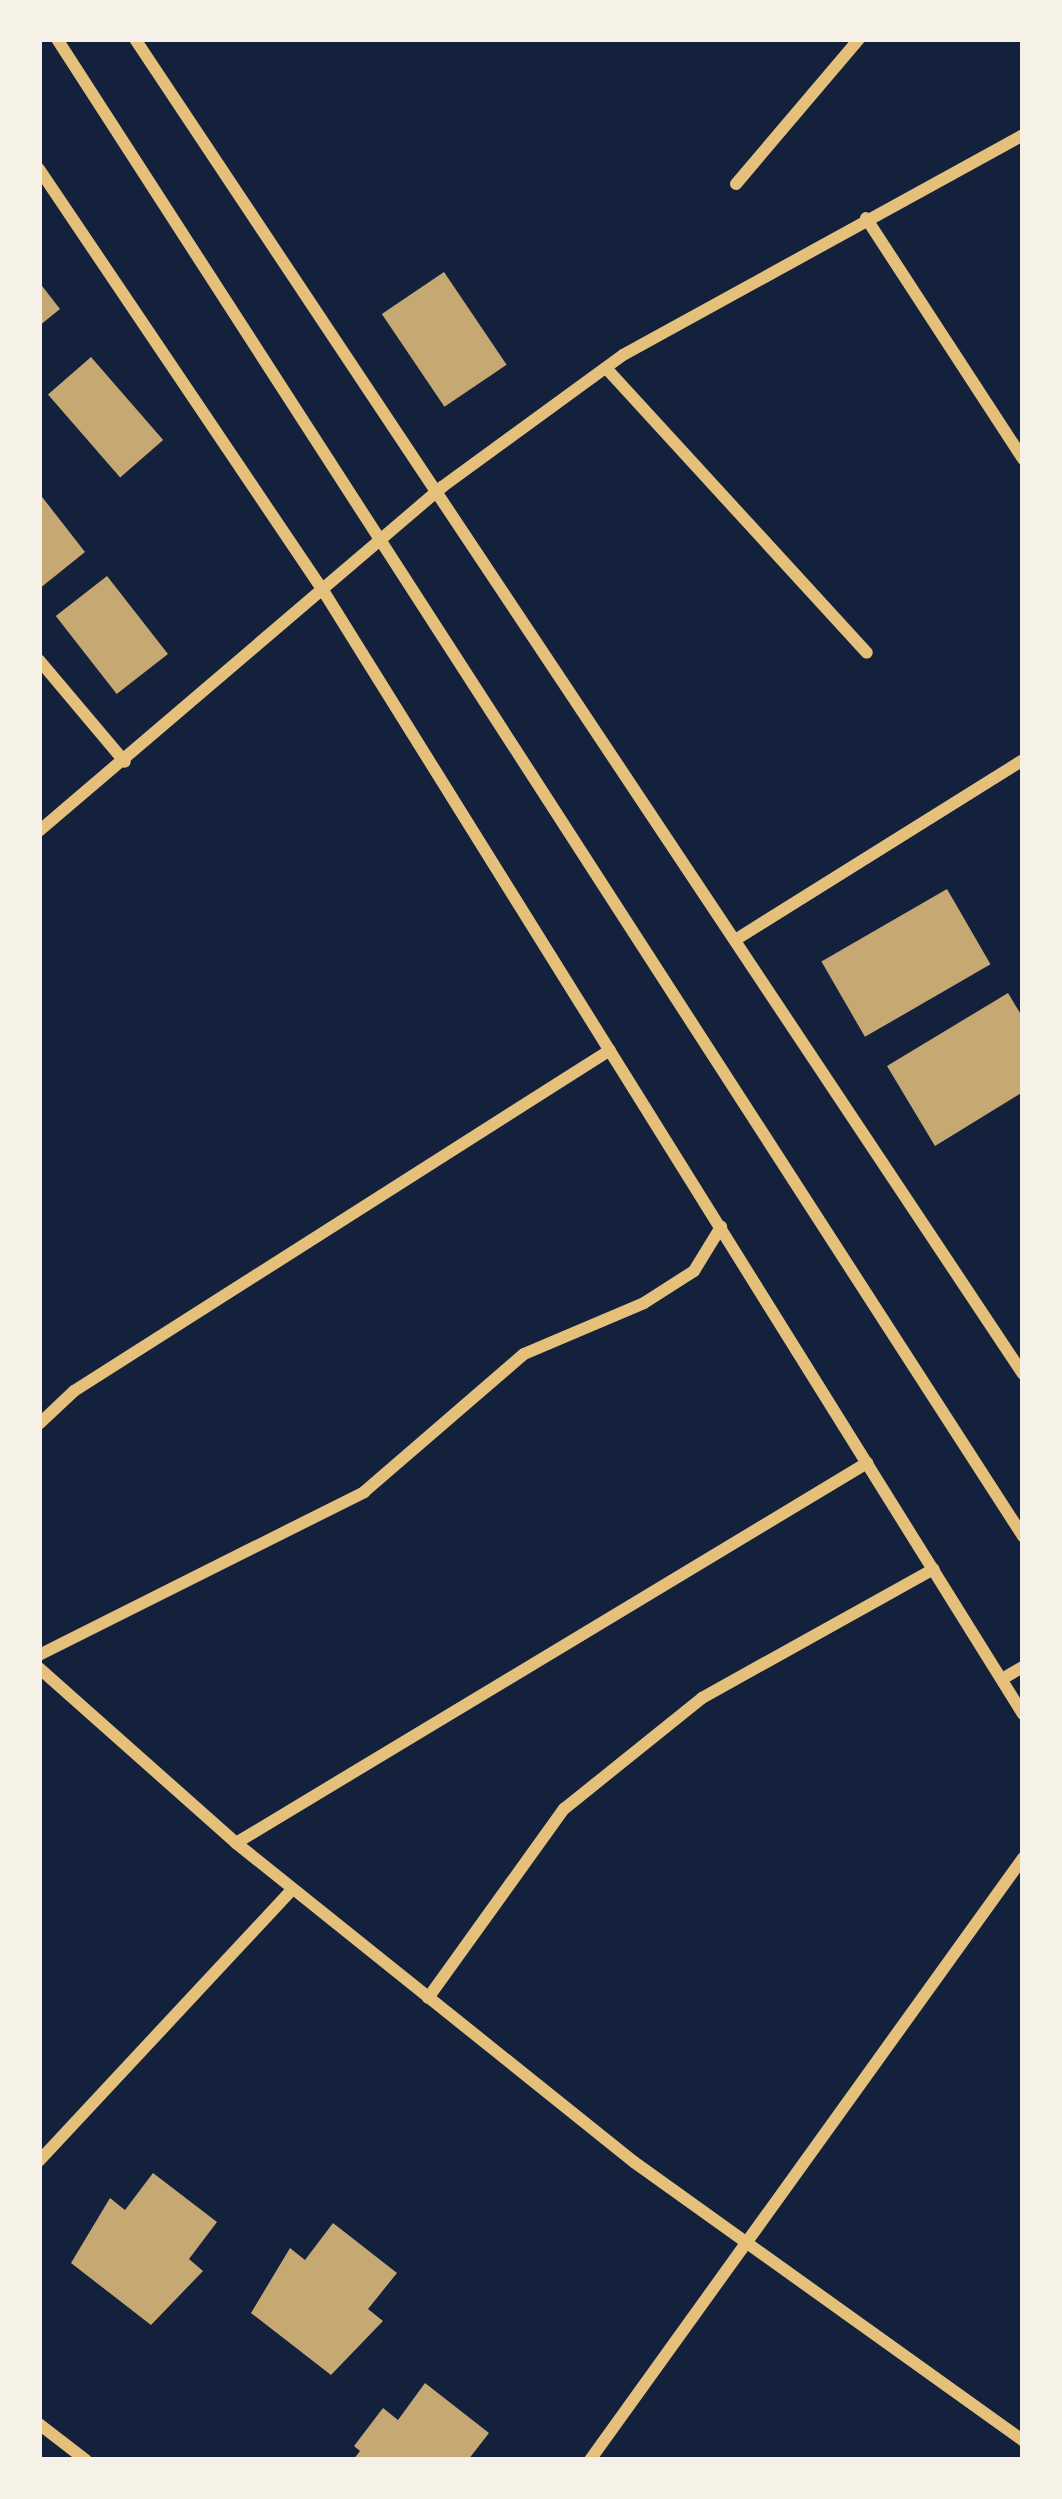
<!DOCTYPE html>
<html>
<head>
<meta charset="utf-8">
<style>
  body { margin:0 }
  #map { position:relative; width:1062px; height:2499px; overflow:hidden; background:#14213d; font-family:Helvetica,sans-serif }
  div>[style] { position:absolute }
  .building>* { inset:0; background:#c6a872; transform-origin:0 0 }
  .minor>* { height:12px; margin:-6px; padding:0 6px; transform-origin:6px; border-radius:6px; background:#e5c07b }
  span { translate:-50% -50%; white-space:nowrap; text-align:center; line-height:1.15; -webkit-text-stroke:9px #f6f1e7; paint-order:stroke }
  .frame { position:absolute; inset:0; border:42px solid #f6f1e7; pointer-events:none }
</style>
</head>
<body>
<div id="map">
  <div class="building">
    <i style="left:444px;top:272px;width:112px;height:75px;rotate:56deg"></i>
    <i style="clip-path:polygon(39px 282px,60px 309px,39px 326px)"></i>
    <i style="left:91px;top:357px;width:110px;height:57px;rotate:49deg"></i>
    <i style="clip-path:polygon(39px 493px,85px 552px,39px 589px)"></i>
    <i style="left:107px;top:576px;width:99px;height:65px;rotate:52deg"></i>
    <i style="left:947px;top:889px;width:87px;height:145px;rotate:60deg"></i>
    <i style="clip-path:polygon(1008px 993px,1023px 1018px,1023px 1092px,935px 1146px,887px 1066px)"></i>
    <i style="clip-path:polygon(153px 2173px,217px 2222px,189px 2259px,203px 2271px,151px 2325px,71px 2263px,110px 2198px,125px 2210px)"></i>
    <i style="clip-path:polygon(333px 2223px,397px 2273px,368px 2309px,383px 2321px,331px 2375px,251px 2313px,290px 2248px,305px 2260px)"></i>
    <i style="clip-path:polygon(425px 2383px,489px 2433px,468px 2460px,353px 2460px,360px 2451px,354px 2446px,383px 2408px,398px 2420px)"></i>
  </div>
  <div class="minor">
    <i style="left:57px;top:39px;width:1782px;rotate:57.17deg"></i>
    <i style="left:135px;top:39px;width:1603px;rotate:56.37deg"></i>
    <i style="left:39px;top:169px;width:510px;rotate:56.03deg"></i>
    <i style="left:324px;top:592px;width:1322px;rotate:58.08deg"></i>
    <i style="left:736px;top:184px;width:190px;rotate:-49.7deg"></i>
    <i style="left:866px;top:218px;width:288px;rotate:56.9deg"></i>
    <i style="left:606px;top:368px;width:386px;rotate:47.5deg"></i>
    <i style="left:39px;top:660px;width:133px;rotate:49.9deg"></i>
    <i style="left:39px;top:831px;width:530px;rotate:-40.48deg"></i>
    <i style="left:442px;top:487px;width:224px;rotate:-36.1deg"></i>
    <i style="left:623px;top:355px;width:457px;rotate:-28.8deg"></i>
    <i style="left:735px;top:940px;width:340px;rotate:-32deg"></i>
    <i style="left:39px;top:1424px;width:48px;rotate:-43.3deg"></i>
    <i style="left:74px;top:1391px;width:635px;rotate:-32.46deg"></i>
    <i style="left:39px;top:1655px;width:364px;rotate:-26.6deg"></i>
    <i style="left:364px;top:1492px;width:211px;rotate:-40.8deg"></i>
    <i style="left:524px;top:1354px;width:130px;rotate:-23deg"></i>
    <i style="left:644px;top:1303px;width:59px;rotate:-32.6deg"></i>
    <i style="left:694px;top:1271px;width:52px;rotate:-58.5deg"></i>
    <i style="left:39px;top:1668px;width:264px;rotate:41.6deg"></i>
    <i style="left:236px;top:1843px;width:510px;rotate:38.71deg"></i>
    <i style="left:634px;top:2162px;width:479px;rotate:35.6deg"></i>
    <i style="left:1002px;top:1679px;width:24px;rotate:-30deg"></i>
    <i style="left:236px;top:1843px;width:737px;rotate:-31.06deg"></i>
    <i style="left:428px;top:1998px;width:233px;rotate:-54.3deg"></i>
    <i style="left:564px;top:1809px;width:177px;rotate:-38.8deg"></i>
    <i style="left:702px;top:1698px;width:265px;rotate:-29.1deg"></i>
    <i style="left:39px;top:2161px;width:372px;rotate:-47deg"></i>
    <i style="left:39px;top:2424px;width:59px;rotate:37.5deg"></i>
    <i style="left:590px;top:2460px;width:742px;rotate:-54.27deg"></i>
  </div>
  <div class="frame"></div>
</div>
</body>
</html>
